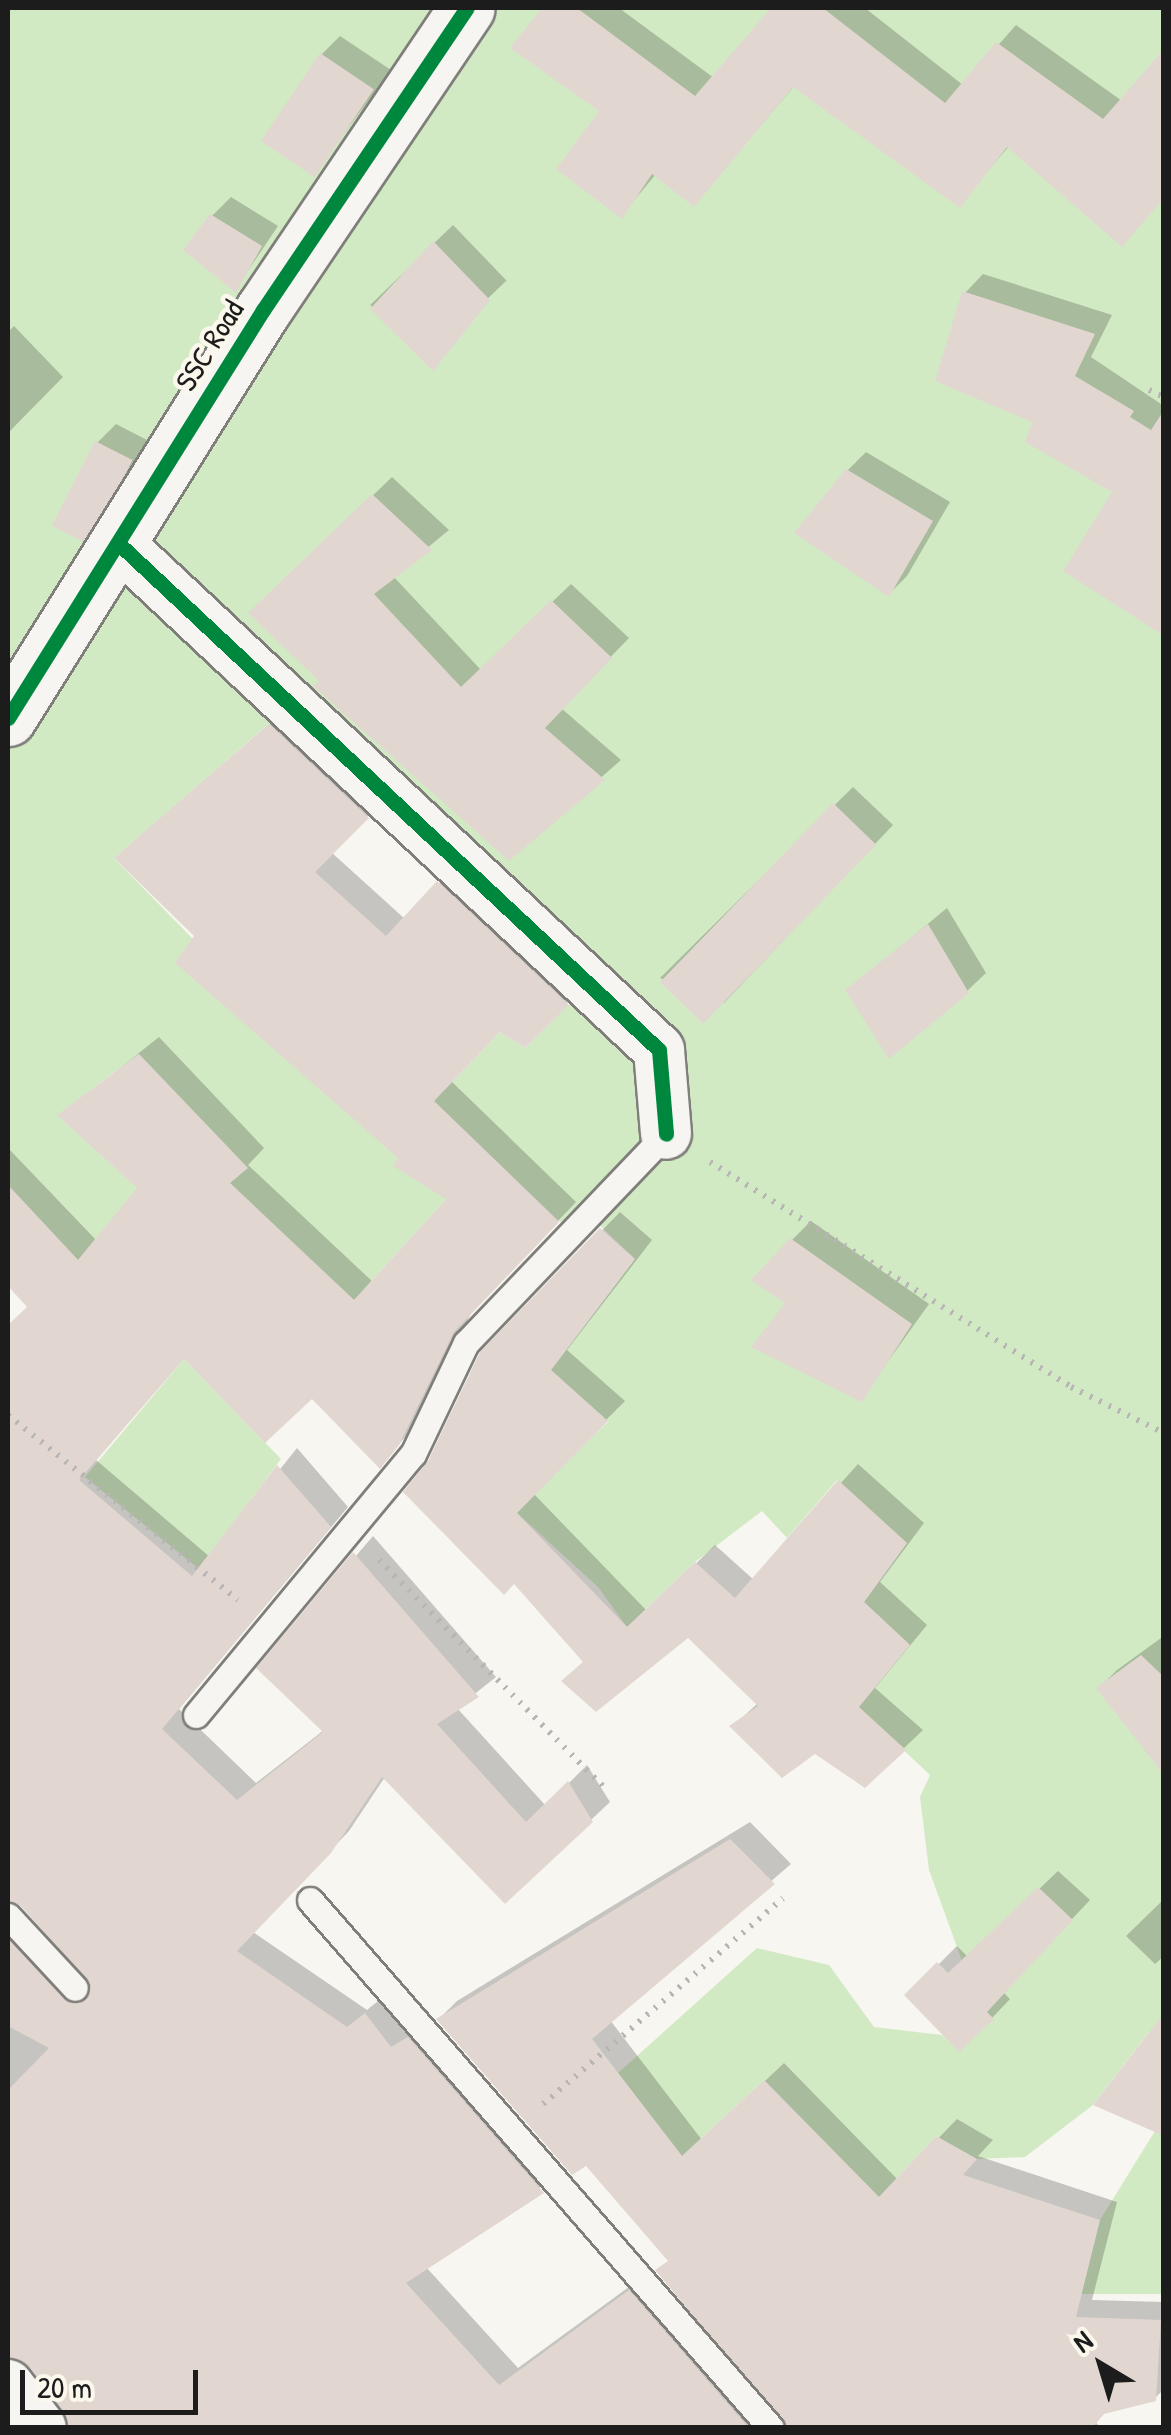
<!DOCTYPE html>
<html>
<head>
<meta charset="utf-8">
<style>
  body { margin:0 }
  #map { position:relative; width:1171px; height:2435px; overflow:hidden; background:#f8f6f0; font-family:"Patrick Hand",sans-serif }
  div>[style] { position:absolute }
  .green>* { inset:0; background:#d2eac4 }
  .shadow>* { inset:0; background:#0003; transform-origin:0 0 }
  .building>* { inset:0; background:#e2d6d1; transform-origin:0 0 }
  .path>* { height:6px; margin-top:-3px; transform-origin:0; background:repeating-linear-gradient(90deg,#b7b6b4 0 2.5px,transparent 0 10.5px) }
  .roads { filter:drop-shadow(2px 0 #7f7e7b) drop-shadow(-2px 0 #7f7e7b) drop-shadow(0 2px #7f7e7b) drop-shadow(0 -2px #7f7e7b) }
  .service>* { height:25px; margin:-12.5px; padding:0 12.5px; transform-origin:12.5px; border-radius:12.5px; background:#f6f5f1 }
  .minor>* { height:50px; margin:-25px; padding:0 25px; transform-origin:25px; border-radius:25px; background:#f6f5f1 }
  .tertiary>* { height:55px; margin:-27.5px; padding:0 27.5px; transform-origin:27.5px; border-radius:27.5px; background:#f6f5f1 }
  .cycleway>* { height:15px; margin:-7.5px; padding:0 7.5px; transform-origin:7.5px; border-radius:7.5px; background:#00873e }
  span { translate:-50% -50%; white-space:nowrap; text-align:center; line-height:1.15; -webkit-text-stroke:9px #fbf7ec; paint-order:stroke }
  .street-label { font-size:30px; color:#1c1c1c }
  .frame { position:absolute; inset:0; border:10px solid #1c1c1c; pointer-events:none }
  .north { position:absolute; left:1051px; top:2315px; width:100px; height:100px; -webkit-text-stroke:8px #fbf7ec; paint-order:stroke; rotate:322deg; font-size:28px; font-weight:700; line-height:40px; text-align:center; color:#1c1c1c }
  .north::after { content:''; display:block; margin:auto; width:35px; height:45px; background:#1c1c1c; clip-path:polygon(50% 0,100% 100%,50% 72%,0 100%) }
  .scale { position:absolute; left:20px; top:2370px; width:178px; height:45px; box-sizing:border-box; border:5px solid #1c1c1c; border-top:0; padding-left:12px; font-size:30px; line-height:35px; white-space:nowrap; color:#1c1c1c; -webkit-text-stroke:8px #fbf7ec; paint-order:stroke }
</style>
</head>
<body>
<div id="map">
  <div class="green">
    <i style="clip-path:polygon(8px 8px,1163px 8px,1163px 2037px,1149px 2032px,1093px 2105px,1025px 2157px,977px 2159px,936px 2136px,879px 2197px,764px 2080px,682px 2156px,618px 2073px,757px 1948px,829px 1965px,874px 2027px,942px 2035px,959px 2051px,977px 2002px,929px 1870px,920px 1797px,930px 1775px,858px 1707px,910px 1645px,864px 1602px,907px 1543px,837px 1480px,787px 1538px,762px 1511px,695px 1562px,627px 1627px,598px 1587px,514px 1510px,608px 1422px,551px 1370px,635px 1259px,589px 1215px,560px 1222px,434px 1101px,500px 1032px,525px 1048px,589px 985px,272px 721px,114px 858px,446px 1199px,354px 1300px,230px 1183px,247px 1168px,138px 1054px,58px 1115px,203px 1249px,95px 1239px,78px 1260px,8px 1185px)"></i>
    <i style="clip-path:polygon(184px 1359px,281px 1459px,199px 1569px,85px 1477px)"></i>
    <i style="clip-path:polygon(1163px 2118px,1163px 2294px,1081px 2294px,1100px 2220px)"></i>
  </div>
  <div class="shadow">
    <i style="clip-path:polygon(545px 8px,619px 8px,714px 78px,774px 8px,865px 8px,963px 85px,1016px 25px,1122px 101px,1122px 244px,1009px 146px,959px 205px,795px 85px,694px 204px,656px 174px,621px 216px,602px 110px,513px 48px)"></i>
    <i style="clip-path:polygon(340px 36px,391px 70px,317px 170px,322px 54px)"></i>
    <i style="clip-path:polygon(231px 197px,278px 226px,235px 290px,212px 216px)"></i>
    <i style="left:453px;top:225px;width:77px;height:115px;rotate:46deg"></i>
    <i style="clip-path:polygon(983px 274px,1112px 315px,1091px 357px,1164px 406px,1164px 618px,1116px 491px,1035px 420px,965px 293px)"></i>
    <i style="clip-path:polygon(14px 326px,63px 377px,8px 433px,8px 332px)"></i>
    <i style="clip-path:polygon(116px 424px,149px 441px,80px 539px,97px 443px)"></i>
    <i style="clip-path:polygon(866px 452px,950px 502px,907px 576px,889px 594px,847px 471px)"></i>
    <i style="clip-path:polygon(392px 477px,449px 530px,393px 576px,481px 670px,571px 584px,629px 638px,561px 708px,621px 760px,509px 858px,317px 686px,322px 681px,251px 613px)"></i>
    <i style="clip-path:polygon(evenodd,289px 707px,386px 798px,331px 852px,405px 919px,457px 865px,585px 985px,525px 1045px,501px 1030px,451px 1081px,576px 1202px,472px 1311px,417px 1424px,380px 1465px,312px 1396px,185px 1357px,96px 1460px,210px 1557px,297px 1448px,348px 1507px,179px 1709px,256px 1783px,324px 1730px,260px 1668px,373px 1536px,496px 1677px,457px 1708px,546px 1806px,587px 1765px,610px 1802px,505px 1901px,385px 1777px,349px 1831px,253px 1932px,367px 2010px,384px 1996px,561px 2173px,426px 2267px,518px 2368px,648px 2273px,787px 2424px,670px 2259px,587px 2163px,439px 2019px,457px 2001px,750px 1822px,791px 1864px,610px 2020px,702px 2140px,784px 2063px,898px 2180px,957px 2119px,993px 2140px,978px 2156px,1117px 2202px,1092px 2300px,1164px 2302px,1164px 2389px,1154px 2399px,1089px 2415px,1101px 2428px,69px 2428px,67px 2410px,21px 2357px,8px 2355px,8px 1327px,30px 1306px,8px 1282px,8px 1148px,97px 1241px,140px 1188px,61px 1115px,159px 1037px,264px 1148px,248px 1165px,374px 1283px,450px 1198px,401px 1157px,198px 936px,135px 840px,289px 707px,14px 1902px,20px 1902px,89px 1982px,14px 1908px,14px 1902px)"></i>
    <i style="clip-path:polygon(853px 787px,893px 825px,724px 1003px,660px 978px)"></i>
    <i style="clip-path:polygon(947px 908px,986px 973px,967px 991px,848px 990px)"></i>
    <i style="clip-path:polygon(620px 1212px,652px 1240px,567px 1350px,625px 1401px,533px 1493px,647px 1611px,715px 1545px,754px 1580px,858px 1464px,924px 1523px,880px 1582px,927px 1625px,875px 1688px,923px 1730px,865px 1785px,815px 1751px,733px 1726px,758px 1703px,688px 1635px,585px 1661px,430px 1462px,482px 1354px)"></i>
    <i style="clip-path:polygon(811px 1221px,929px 1304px,861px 1399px,788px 1303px,792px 1240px)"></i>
    <i style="clip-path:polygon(1161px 1638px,1164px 1717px,1099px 1688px,1117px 1670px)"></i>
    <i style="clip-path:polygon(1058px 1871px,1090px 1900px,1003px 1992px,1010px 1999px,992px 2018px,908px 1995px,957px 1946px,968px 1957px)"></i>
    <i style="clip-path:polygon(1164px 1899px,1164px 1956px,1155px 1964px,1126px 1936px)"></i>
  </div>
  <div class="building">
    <i style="clip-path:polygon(542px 8px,577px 8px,695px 96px,771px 8px,823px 8px,945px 103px,996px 42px,1103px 119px,1164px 49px,1164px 198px,1122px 247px,1007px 147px,960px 208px,793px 87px,694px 207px,652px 174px,622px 219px,556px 169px,599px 111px,510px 48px)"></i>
    <i style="left:320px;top:53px;width:65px;height:106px;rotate:34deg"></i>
    <i style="clip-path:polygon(210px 214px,262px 246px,236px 293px,183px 250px)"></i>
    <i style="clip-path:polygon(433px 241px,490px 300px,433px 371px,370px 309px)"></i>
    <i style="clip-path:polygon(962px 291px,1095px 334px,1075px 376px,1134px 411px,1130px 417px,1151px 430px,1164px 410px,1164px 636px,1063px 571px,1112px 492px,1025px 442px,1032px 422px,935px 381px)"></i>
    <i style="left:95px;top:441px;width:42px;height:95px;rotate:27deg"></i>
    <i style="clip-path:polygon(846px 469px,933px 521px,889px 597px,794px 533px)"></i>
    <i style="clip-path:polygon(372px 494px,432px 550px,374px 594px,461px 687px,551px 600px,612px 658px,545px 728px,605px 780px,509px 861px,313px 686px,319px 681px,248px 613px)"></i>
    <i style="clip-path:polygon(269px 724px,369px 818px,315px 872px,386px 936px,437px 881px,569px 1005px,525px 1048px,500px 1032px,434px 1101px,559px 1222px,454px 1332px,399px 1445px,380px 1469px,312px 1399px,265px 1443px,184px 1359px,79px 1480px,192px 1576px,277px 1465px,331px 1527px,162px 1729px,237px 1800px,323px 1732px,256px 1668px,353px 1552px,479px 1697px,437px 1724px,526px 1822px,568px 1781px,593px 1822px,505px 1904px,382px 1777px,331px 1853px,237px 1951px,347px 2027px,365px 2013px,391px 2047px,408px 2037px,544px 2193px,406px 2283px,499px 2385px,629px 2290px,749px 2428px,69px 2428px,31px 2368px,8px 2357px,8px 2090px,49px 2048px,8px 2026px,8px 1939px,69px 2003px,85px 2000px,91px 1985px,20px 1905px,8px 1900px,8px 1325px,27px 1307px,8px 1286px,8px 1185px,78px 1260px,137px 1188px,57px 1115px,139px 1054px,248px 1168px,230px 1183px,354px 1300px,446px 1199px,393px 1166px,398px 1158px,175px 963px,194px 936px,114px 858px)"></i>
    <i style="left:833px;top:803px;width:60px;height:249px;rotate:44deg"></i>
    <i style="clip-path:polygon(928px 924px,969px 993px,889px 1059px,845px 990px)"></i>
    <i style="clip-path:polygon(600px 1228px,635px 1259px,551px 1370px,608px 1421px,517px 1513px,627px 1627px,695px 1562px,735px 1598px,838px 1480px,907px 1543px,864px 1602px,910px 1645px,859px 1707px,906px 1750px,865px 1788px,815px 1754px,782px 1778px,729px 1726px,758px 1706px,688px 1638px,596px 1712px,561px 1681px,583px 1662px,514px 1584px,504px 1595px,403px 1492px,428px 1461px,480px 1352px)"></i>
    <i style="clip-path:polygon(790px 1238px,912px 1324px,862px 1402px,751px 1347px,785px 1303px,751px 1280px)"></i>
    <i style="clip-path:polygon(1141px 1655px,1164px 1677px,1164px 1775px,1096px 1688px)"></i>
    <i style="clip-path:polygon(730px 1839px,775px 1884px,592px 2039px,682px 2156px,764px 2080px,879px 2197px,936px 2136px,977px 2159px,963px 2175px,1100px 2220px,1076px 2317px,1161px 2320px,1156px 2401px,1104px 2414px,1092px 2428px,787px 2428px,655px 2270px,668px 2261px,586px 2166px,572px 2175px,436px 2019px)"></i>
    <i style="clip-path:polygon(1038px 1887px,1073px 1920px,987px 2012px,994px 2019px,959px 2052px,904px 1995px,937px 1962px,948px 1973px)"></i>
    <i style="clip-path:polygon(1164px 2013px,1164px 2136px,1093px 2105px)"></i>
  </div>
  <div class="path">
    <i style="left:1149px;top:390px;width:17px;rotate:25deg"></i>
    <i style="left:710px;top:1162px;width:425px;rotate:31.9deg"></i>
    <i style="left:1071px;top:1387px;width:104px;rotate:26.3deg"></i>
    <i style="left:8px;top:1415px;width:295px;rotate:38.8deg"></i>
    <i style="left:379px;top:1560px;width:321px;rotate:45.3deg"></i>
    <i style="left:543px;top:2104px;width:316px;rotate:-40.6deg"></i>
  </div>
  <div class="roads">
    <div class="service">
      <i style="left:196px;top:1715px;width:339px;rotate:-50.3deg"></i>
      <i style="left:413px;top:1454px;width:123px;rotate:-64.5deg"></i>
      <i style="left:466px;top:1343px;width:289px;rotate:-46.3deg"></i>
      <i style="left:310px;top:1900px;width:701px;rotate:48.88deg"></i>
      <i style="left:8px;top:1916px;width:98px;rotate:47.1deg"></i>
    </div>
    <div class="minor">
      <i style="left:118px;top:543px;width:741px;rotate:43.14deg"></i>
      <i style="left:659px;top:1050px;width:84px;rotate:85.2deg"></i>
      <i style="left:8px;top:2385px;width:54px;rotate:52.5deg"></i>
    </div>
    <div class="tertiary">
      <i style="left:8px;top:718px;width:481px;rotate:-58deg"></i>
      <i style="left:263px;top:310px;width:364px;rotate:-56deg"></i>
    </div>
  </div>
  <div class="cycleway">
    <i style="left:118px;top:543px;width:741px;rotate:43.14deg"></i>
    <i style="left:659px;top:1050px;width:84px;rotate:85.2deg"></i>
    <i style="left:8px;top:718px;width:481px;rotate:-58deg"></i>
    <i style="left:263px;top:310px;width:364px;rotate:-56deg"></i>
  </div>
  <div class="street-label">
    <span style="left:209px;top:345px;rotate:-58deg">SSC Road</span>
  </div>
  <div class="frame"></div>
  <div class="north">N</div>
  <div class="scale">20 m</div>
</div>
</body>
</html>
